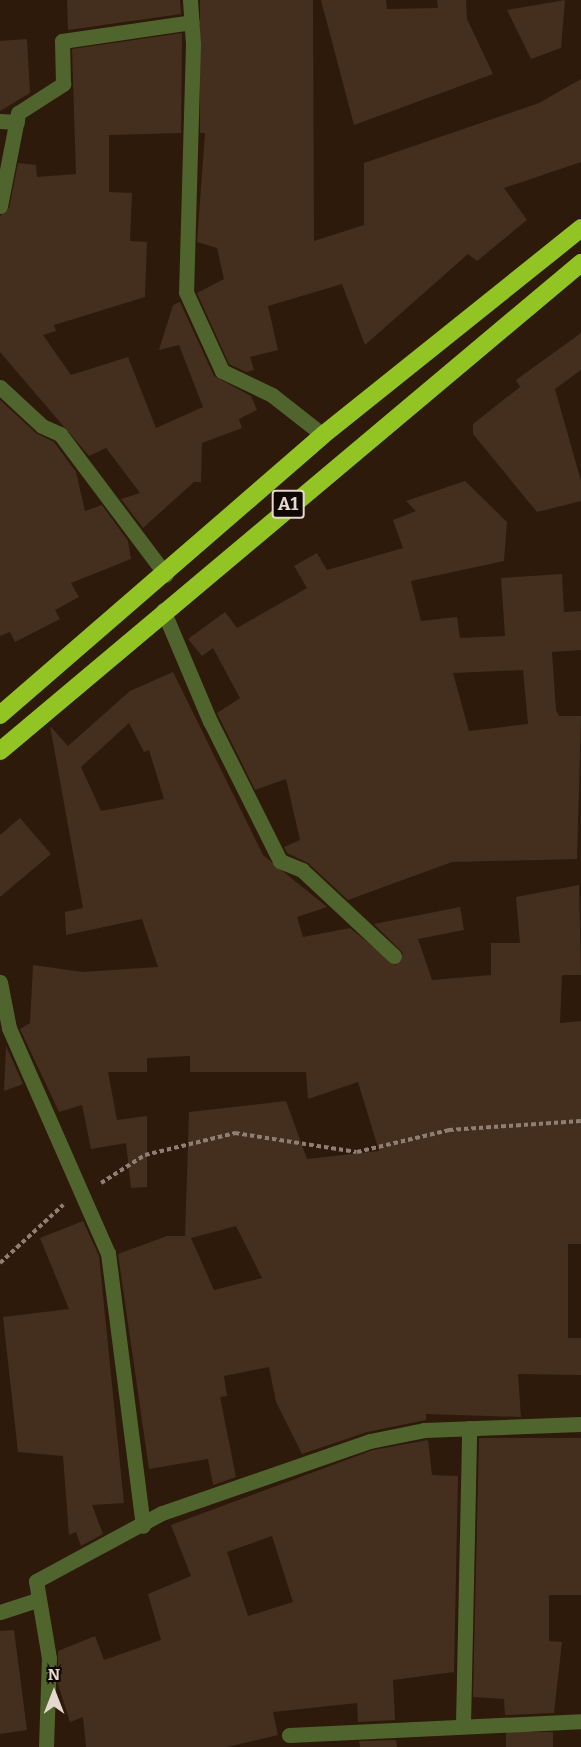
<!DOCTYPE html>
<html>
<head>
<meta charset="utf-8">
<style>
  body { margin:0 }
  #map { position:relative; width:581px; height:1747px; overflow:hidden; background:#2e1a0a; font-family:Bitter,serif }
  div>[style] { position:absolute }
  .building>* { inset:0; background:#442f1e; transform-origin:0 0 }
  .path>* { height:4px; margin-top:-2px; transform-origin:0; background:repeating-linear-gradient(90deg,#8f7e71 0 4.5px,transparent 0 7.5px) }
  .street>* { height:15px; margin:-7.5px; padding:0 7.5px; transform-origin:7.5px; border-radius:7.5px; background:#50652e }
  .highway>* { height:18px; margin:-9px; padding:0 9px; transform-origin:9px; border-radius:9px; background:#92c523 }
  span { translate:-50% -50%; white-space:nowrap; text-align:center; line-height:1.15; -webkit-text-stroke:5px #100703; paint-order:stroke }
  .shield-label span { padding:2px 4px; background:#100703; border:2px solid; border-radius:4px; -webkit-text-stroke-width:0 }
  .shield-label { font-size:18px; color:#e6d8ce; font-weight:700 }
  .north { position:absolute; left:24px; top:1663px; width:60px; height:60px; -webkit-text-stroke:4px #100703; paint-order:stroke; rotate:0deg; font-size:16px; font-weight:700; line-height:24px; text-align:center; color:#e6d8ce }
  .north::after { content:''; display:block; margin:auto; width:21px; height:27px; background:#e6d8ce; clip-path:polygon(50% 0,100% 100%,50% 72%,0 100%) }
</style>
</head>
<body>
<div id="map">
  <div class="building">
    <i style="clip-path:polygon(67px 0,180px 0,181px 14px,68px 30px)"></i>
    <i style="clip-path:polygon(200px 0,313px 0,314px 241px,364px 225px,364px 163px,539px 103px,581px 79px,581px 162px,504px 188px,527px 220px,477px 261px,468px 254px,365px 345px,342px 284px,268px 306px,278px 350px,250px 357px,254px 370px,246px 372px,229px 364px,197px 293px,224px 279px,217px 248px,197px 242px,205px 133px,200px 133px)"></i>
    <i style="clip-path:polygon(321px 0,386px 0,387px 9px,438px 8px,437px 0,466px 0,467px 19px,493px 74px,354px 125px)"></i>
    <i style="clip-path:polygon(565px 0,561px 48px,531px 59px,507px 10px)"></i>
    <i style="clip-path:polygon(182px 33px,181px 133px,109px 135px,109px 192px,132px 193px,130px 241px,147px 242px,145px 297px,54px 325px,56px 331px,43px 335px,71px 375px,128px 357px,156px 428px,203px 407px,179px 345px,159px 350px,173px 305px,180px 302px,214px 376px,251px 396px,257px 410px,239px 419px,242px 428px,202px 443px,201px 482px,194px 482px,143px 528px,121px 499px,140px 493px,106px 448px,89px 456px,0 352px,0 216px,9px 208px,18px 163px,36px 165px,37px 177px,76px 174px,72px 49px)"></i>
    <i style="clip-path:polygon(27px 39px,30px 93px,0 111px,0 41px)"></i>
    <i style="clip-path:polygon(581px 333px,581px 370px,555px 389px,581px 481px,581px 501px,537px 512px,473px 434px,473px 424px,520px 387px,516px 380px)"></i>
    <i style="clip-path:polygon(0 400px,36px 433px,54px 442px,76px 472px,85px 511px,102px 505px,128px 541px,131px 559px,71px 583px,79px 597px,55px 610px,60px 619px,15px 642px,10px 632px,0 636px)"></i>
    <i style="clip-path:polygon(evenodd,465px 481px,507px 522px,504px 561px,411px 581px,421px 621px,457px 617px,460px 638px,505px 636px,501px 578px,562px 574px,564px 612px,581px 611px,581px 650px,552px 652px,556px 710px,559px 716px,581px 716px,577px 859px,452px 862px,348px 900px,308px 863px,287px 853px,284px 847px,300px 840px,286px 779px,255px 790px,217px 713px,240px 698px,213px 648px,202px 656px,188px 639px,225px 612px,237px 628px,307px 588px,294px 566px,317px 553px,327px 570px,403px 548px,393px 520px,416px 511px,406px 501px,465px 481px,523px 670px,528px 724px,469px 731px,453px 673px,523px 670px)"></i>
    <i style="clip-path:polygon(evenodd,173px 672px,263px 855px,327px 907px,297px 917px,303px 937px,350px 928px,396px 965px,403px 953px,374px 924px,460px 907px,464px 930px,418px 939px,432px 980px,491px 975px,491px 943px,520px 943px,516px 897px,579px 885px,581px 975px,562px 975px,560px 1023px,581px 1021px,581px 1244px,568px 1244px,568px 1338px,581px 1338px,581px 1375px,518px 1374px,521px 1417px,426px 1414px,426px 1420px,367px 1432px,302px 1454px,276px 1402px,269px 1367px,224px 1376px,227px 1396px,220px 1397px,236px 1477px,213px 1485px,208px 1459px,149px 1469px,118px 1254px,167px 1236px,185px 1236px,189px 1112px,286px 1101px,307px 1159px,379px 1151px,358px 1082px,308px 1099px,306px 1072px,190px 1072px,190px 1056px,147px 1058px,147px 1072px,108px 1072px,117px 1120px,147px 1116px,147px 1187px,131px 1188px,126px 1143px,91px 1149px,82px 1105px,59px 1112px,20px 1029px,30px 1023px,33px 965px,83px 972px,158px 967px,142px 919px,66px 935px,65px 912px,83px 908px,50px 726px,68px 746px,130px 691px,173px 672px,129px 723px,144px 752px,149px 750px,164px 799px,101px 811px,81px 767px,129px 723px,173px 672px,236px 1226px,262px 1278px,214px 1290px,191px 1238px,236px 1226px)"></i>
    <i style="clip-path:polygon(20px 818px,51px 854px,0 897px,0 835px)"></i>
    <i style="clip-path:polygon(6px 1046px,23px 1084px,4px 1091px)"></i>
    <i style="clip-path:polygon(83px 1221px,99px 1256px,124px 1503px,92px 1505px,103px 1534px,81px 1546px,76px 1532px,69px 1535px,63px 1456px,18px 1452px,3px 1317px,69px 1309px,40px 1238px)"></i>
    <i style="clip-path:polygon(479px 1438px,581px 1438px,581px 1595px,549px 1595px,549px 1641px,562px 1642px,554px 1713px,505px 1715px,504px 1699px,473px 1697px)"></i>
    <i style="clip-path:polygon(evenodd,428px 1440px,432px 1475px,458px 1476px,454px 1672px,393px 1680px,395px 1720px,358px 1722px,357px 1703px,273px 1712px,278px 1735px,227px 1747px,86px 1747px,83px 1717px,70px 1722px,58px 1684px,58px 1651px,95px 1636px,104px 1660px,161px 1640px,148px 1594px,191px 1576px,171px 1525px,373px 1450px,428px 1440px,272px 1536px,293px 1602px,248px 1616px,227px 1552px,272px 1536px)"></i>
    <i style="clip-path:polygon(14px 1630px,27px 1730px,0 1734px,0 1631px)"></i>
    <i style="left:553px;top:1732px;width:15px;height:47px;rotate:90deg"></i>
    <i style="clip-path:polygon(396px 1740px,397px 1747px,360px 1747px,359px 1741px)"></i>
  </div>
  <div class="path">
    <i style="left:101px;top:1183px;width:52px;rotate:-32.5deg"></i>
    <i style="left:145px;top:1155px;width:93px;rotate:-13.7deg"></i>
    <i style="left:235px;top:1133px;width:123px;rotate:8.9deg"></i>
    <i style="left:357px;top:1152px;width:95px;rotate:-13.4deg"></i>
    <i style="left:449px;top:1130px;width:132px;rotate:-3.9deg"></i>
    <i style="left:0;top:1263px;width:86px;rotate:-42.6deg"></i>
  </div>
  <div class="street">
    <i style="left:190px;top:0;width:44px;rotate:86.1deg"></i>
    <i style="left:193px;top:44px;width:248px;rotate:91.6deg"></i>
    <i style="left:186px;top:292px;width:87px;rotate:65.5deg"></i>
    <i style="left:222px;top:371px;width:55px;rotate:25.6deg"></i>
    <i style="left:272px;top:395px;width:65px;rotate:38.1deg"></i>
    <i style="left:0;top:121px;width:17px;rotate:3deg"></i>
    <i style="left:0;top:206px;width:95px;rotate:-79deg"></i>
    <i style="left:18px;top:113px;width:54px;rotate:-32.8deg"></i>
    <i style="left:63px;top:84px;width:43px;rotate:-91.3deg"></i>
    <i style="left:62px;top:41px;width:131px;rotate:-8.3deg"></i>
    <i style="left:0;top:387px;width:57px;rotate:42.9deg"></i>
    <i style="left:42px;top:426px;width:20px;rotate:24deg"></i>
    <i style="left:60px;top:434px;width:176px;rotate:53.1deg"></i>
    <i style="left:163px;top:610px;width:121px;rotate:67.1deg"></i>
    <i style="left:210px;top:721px;width:157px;rotate:63.4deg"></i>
    <i style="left:280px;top:861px;width:24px;rotate:22deg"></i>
    <i style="left:302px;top:870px;width:126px;rotate:43.1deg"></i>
    <i style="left:0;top:982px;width:47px;rotate:78.9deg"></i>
    <i style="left:9px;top:1028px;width:246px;rotate:66.3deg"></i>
    <i style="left:108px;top:1253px;width:275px;rotate:82.7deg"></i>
    <i style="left:0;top:1612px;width:40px;rotate:-18deg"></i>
    <i style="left:463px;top:1725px;width:297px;rotate:-88.8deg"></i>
    <i style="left:289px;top:1735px;width:292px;rotate:-2.7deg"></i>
    <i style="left:46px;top:1747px;width:89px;rotate:-88.1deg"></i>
    <i style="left:49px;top:1658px;width:78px;rotate:-99.6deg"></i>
    <i style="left:36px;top:1581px;width:143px;rotate:-28.4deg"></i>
    <i style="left:162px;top:1513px;width:220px;rotate:-19.1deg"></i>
    <i style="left:370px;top:1441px;width:55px;rotate:-11.5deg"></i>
    <i style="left:424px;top:1430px;width:157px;rotate:-2.2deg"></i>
  </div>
  <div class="highway">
    <i style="left:0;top:715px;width:427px;rotate:-40.9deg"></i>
    <i style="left:323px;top:435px;width:331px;rotate:-38.7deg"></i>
    <i style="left:0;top:751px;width:759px;rotate:-40.03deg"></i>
  </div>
  <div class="shield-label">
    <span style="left:288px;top:504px">A1</span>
  </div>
  <div class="north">N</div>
</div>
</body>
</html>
